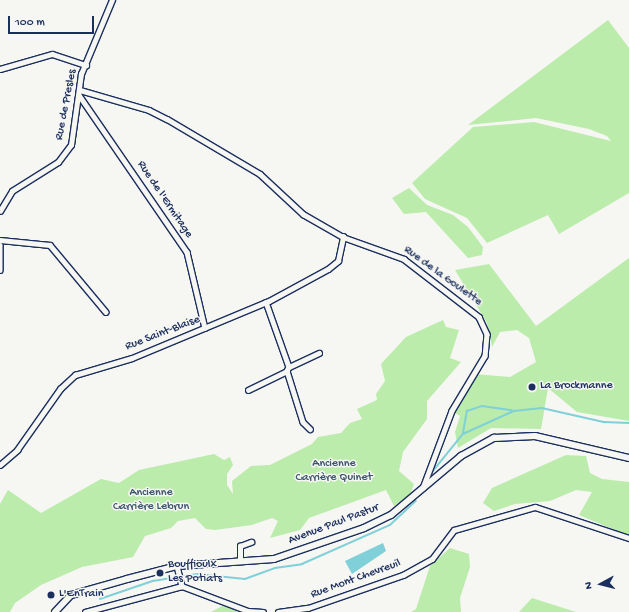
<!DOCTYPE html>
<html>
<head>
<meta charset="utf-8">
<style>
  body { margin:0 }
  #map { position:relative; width:629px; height:612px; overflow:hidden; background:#f6f6f2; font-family:"Gochi Hand",sans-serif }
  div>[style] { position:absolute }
  .green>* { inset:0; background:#bbecab }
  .water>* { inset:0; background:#7fd0d8 }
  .stream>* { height:1.5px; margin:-0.75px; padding:0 0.75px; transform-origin:0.75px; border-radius:0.75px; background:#7fd0d8 }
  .roads { filter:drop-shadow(1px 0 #1b2f5e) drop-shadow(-1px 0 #1b2f5e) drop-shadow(0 1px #1b2f5e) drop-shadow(0 -1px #1b2f5e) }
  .minor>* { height:4.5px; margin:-2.25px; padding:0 2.25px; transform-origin:2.25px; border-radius:2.25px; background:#f6f6f2 }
  .secondary>* { height:6px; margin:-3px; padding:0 3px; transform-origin:3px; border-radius:3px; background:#f6f6f2 }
  .dots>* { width:11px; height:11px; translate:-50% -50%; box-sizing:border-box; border:2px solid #f6f6f2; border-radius:50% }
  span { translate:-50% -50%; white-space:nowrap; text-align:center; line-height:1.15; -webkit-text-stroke:3px #f6f6f2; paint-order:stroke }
  .street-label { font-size:12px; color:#1b2f5e }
  .poi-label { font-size:12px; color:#1b2f5e }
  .left { translate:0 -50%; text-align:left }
  .park-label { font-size:12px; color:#3b556d }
  .north { position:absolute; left:581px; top:564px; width:40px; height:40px; -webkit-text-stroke:3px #f6f6f2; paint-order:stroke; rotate:263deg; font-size:11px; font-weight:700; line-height:16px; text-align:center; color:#1b2f5e }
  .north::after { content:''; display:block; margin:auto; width:14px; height:18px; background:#1b2f5e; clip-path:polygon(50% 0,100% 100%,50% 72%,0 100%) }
  .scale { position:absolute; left:8px; top:16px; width:86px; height:18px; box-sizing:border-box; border:2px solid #1b2f5e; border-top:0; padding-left:5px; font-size:12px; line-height:14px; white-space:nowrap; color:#1b2f5e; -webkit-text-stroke:3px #f6f6f2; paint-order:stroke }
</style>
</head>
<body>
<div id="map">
  <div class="green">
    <i style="clip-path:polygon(608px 20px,629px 48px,629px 193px,559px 234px,548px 215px,487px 243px,467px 218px,425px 199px,412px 183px,473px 127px,534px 122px,611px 141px,607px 136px,589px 129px,536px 118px,468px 125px)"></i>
    <i style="clip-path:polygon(409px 188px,427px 205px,453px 215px,468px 227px,483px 247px,482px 255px,468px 258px,426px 212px,404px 214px,392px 198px)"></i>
    <i style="clip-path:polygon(629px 258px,629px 421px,577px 412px,548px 388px,541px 429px,491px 428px,458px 448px,455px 432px,460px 416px,452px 411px,474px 374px,510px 377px,536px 362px,529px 338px,517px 330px,500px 332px,492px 347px,487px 323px,455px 270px,489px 264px,536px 326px)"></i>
    <i style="clip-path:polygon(443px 320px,446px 327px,459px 330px,450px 358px,461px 362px,427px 401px,427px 419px,403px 452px,399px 471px,414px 484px,410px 495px,394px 506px,386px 490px,309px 518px,300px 530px,270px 538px,278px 521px,272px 518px,252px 525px,215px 530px,206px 529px,195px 518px,178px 521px,171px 528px,145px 536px,133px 557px,82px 567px,41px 585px,15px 603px,10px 612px,0 612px,0 504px,8px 490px,41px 513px,101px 479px,119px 483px,139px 470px,214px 454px,224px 460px,230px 457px,233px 465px,227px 474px,227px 485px,233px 494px,232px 481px,251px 466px,270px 465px,312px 444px,318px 437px,341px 433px,350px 423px,362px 419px,357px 409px,377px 400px,376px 394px,385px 381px,381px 364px,406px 337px)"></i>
    <i style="clip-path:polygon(566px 455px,586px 456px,590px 473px,602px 479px,629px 482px,629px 536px,579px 515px,592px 492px,576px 490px,550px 501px,515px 504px,494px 511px,483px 503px,492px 488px)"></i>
    <i style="clip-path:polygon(450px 548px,469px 554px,470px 567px,460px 598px,461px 612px,411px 612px,416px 609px,430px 566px)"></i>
    <i style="clip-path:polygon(532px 598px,576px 612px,519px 612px)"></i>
    <i style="clip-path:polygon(222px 606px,237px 609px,237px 612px,211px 612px)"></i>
  </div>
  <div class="water">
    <i style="clip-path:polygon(383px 543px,386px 551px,352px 574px,345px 561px)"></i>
  </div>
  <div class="stream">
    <i style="left:463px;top:433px;width:22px;rotate:-80deg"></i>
    <i style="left:467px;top:411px;width:16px;rotate:-18deg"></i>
    <i style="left:482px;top:406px;width:30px;rotate:8deg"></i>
    <i style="left:433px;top:471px;width:48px;rotate:-51deg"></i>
    <i style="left:463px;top:434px;width:56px;rotate:-24.3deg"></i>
    <i style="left:514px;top:411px;width:28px;rotate:-6deg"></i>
    <i style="left:542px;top:408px;width:64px;rotate:12.7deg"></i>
    <i style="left:604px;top:422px;width:25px;rotate:2deg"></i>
    <i style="left:100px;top:599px;width:56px;rotate:-18.8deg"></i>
    <i style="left:153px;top:581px;width:45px;rotate:-9deg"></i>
    <i style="left:197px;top:574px;width:48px;rotate:5.9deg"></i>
    <i style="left:245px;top:579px;width:32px;rotate:-20deg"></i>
    <i style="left:275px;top:568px;width:27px;rotate:-8deg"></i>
    <i style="left:302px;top:564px;width:96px;rotate:-23.9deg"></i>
    <i style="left:390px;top:525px;width:35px;rotate:-43deg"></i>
  </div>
  <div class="roads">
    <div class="minor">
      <i style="left:0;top:69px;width:54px;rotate:-16.1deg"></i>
      <i style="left:52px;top:54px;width:36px;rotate:18deg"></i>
      <i style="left:80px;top:90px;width:72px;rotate:16.2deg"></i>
      <i style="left:149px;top:110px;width:20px;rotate:27deg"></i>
      <i style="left:167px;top:119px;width:108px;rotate:30.6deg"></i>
      <i style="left:260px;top:174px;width:59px;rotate:42.9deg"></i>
      <i style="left:303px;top:214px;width:46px;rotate:29.9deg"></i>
      <i style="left:343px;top:237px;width:65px;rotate:19.8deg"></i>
      <i style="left:404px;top:259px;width:95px;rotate:37.7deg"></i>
      <i style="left:479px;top:317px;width:19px;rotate:65deg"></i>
      <i style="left:487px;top:334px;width:22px;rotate:95deg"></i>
      <i style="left:485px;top:356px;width:64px;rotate:121deg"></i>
      <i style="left:452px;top:411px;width:82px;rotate:110.6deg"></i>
      <i style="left:79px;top:95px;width:191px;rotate:55.5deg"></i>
      <i style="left:187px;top:252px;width:78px;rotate:76.7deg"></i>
      <i style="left:0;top:211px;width:23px;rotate:-59deg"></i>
      <i style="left:12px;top:191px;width:54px;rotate:-32.2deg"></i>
      <i style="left:58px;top:162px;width:21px;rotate:-53deg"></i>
      <i style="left:71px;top:145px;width:72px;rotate:-82deg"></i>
      <i style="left:81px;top:74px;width:80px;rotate:-67.3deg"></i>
      <i style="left:0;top:240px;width:50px;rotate:5.7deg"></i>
      <i style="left:50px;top:245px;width:87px;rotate:50.1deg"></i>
      <i style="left:0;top:245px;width:25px;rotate:90deg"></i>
      <i style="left:266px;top:302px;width:69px;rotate:70.5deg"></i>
      <i style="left:289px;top:367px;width:4px;rotate:117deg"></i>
      <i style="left:289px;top:367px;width:33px;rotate:-25deg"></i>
      <i style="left:287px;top:371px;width:53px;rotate:72.6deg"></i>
      <i style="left:303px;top:422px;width:10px;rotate:45deg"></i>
      <i style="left:248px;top:390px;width:43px;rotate:-26deg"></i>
      <i style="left:0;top:465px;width:23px;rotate:-41deg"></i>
      <i style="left:17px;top:450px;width:75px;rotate:-54.8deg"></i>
      <i style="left:60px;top:389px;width:21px;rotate:-43deg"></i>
      <i style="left:75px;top:375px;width:59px;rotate:-16.6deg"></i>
      <i style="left:132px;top:358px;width:148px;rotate:-22.6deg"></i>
      <i style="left:269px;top:301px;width:67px;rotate:-28.5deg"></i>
      <i style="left:328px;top:269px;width:13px;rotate:-39deg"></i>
      <i style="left:338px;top:261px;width:25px;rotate:-78deg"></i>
      <i style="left:240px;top:561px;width:15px;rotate:-90deg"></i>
      <i style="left:240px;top:546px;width:12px;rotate:-20deg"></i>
      <i style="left:177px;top:566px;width:21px;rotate:76deg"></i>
      <i style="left:85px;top:612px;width:100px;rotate:-15deg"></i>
      <i style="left:182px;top:586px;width:71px;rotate:20.7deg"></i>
      <i style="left:248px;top:611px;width:15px;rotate:4deg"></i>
      <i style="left:278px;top:612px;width:30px;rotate:-8deg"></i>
      <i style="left:308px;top:608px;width:101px;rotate:-19.2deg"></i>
      <i style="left:403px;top:575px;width:33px;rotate:-29deg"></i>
      <i style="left:432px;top:559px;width:36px;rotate:-53deg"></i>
      <i style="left:454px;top:530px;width:84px;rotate:-15.9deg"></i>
      <i style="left:535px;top:507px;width:99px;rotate:18.3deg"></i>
    </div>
    <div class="secondary">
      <i style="left:55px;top:612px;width:23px;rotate:-47deg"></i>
      <i style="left:71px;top:595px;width:58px;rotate:-15.9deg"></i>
      <i style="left:127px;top:579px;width:52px;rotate:-14.6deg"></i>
      <i style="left:177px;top:566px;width:97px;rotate:-4.1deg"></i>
      <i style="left:274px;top:559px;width:95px;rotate:-19deg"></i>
      <i style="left:364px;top:528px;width:30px;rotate:-26deg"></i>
      <i style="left:391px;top:515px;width:92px;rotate:-40.1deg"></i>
      <i style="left:461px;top:456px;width:38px;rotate:-29deg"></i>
      <i style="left:494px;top:438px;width:41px;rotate:-2.8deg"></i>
      <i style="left:535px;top:436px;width:97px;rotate:13.2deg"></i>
    </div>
  </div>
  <div class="dots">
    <i style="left:532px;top:387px;background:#1b2f5e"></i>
    <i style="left:160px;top:573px;background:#1b2f5e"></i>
    <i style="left:51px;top:595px;background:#1b2f5e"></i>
  </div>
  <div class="street-label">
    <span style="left:67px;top:105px;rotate:-79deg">Rue de Presles</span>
    <span style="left:164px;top:200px;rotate:56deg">Rue de l'Ermitage</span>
    <span style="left:442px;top:277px;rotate:36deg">Rue de la Goulette</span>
    <span style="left:163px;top:334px;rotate:-21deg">Rue Saint-Blaise</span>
    <span style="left:334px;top:525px;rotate:-21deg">Avenue Paul Pastur</span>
    <span style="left:356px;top:580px;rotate:-20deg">Rue Mont Chevreuil</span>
  </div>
  <div class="poi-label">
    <span class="left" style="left:540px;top:387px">La Brockmanne</span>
    <span class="left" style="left:168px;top:573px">Bouffioulx<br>Les Potiats</span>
    <span class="left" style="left:59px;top:595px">L'EnTrain</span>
  </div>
  <div class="park-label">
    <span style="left:334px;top:472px">Ancienne<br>Carrière Quinet</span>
    <span style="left:151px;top:501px">Ancienne<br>Carrière Lebrun</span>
  </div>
  <div class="north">N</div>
  <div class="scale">100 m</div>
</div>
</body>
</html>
